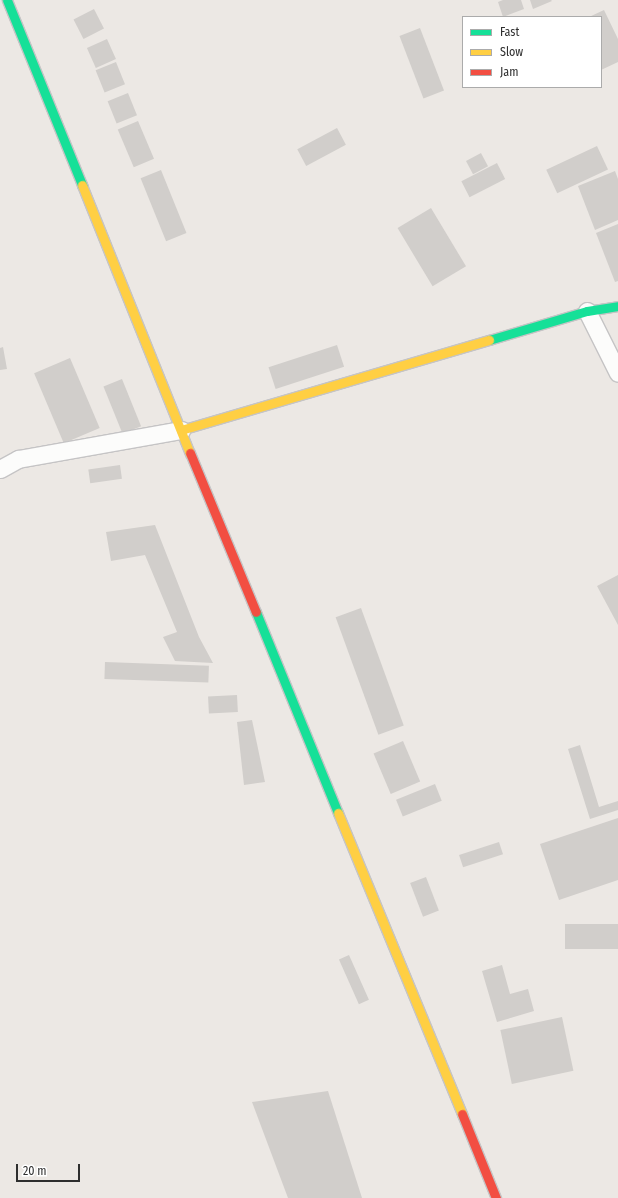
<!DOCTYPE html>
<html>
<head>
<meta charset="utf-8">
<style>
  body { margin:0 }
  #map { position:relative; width:618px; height:1198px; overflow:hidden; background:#ece8e4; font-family:"Fira Sans Condensed",sans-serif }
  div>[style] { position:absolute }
  .building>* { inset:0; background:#d1cecb; transform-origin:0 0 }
  .roads { filter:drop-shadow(1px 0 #c5c4c5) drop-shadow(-1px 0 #c5c4c5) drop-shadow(0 1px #c5c4c5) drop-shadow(0 -1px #c5c4c5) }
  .street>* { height:17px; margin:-8.5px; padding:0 8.5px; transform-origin:8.5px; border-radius:8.5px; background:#fcfcfb }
  .fast>* { height:9px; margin:-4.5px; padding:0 4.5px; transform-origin:4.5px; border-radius:4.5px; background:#16e098 }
  .slow>* { height:9px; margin:-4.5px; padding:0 4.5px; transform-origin:4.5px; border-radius:4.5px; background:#ffcf43 }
  .jam>* { height:9px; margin:-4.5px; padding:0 4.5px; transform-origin:4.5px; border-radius:4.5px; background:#f24e42 }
  span { translate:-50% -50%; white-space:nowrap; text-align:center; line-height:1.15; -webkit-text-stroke:4px #fff; paint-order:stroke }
  .legend { position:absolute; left:462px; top:16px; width:140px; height:72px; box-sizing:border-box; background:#fff; border:1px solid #ababab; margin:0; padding:5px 7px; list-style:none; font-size:12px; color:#2e2e2e }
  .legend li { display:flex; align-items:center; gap:8px; height:20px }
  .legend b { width:20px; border:1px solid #ababab }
  .scale { position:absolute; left:16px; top:1164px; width:64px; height:18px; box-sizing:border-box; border:2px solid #2e2e2e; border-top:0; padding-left:5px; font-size:12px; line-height:14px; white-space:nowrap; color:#2e2e2e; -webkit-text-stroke:3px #fff; paint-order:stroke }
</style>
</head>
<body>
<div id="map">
  <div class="building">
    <i style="clip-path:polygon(503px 0,521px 0,524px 9px,503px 17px,498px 2px)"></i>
    <i style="clip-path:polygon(530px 0,551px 0,552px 1px,533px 9px)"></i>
    <i style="left:94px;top:9px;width:22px;height:23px;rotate:63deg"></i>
    <i style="clip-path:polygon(604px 10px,618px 39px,618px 62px,601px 70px,601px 17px,589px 17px)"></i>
    <i style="left:420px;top:28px;width:67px;height:22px;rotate:69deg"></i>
    <i style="left:107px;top:39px;width:22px;height:22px;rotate:66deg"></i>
    <i style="left:116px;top:62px;width:24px;height:22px;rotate:68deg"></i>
    <i style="left:128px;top:93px;width:24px;height:22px;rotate:68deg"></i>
    <i style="left:138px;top:121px;width:41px;height:22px;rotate:67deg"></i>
    <i style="left:337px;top:128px;width:19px;height:45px;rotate:62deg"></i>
    <i style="left:597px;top:146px;width:26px;height:56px;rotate:65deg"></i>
    <i style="left:481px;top:153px;width:15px;height:17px;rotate:62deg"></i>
    <i style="left:497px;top:163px;width:18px;height:40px;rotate:63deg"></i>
    <i style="left:161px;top:170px;width:68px;height:22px;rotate:68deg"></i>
    <i style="clip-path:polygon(615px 171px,618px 179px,618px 220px,595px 230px,578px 186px)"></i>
    <i style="left:431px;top:208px;width:68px;height:39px;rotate:59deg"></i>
    <i style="clip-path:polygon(618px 224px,618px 281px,615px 282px,596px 233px)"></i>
    <i style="left:337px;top:345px;width:23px;height:72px;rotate:72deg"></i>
    <i style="clip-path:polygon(3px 347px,7px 369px,0 370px,0 348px)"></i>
    <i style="left:70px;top:358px;width:76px;height:39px;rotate:67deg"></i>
    <i style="left:122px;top:379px;width:51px;height:20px;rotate:68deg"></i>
    <i style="left:120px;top:465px;width:14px;height:32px;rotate:82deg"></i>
    <i style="clip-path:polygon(155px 525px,199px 637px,213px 663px,175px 661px,163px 637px,177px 632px,145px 555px,111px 561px,106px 532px)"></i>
    <i style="clip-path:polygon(618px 575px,618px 625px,597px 586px)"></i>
    <i style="left:361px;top:608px;width:125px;height:27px;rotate:70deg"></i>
    <i style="left:105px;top:662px;width:104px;height:17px;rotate:2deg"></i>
    <i style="left:237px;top:695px;width:17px;height:29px;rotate:87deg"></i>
    <i style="clip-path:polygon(252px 720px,265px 782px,244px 785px,237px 722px)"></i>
    <i style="left:403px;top:741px;width:44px;height:32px;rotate:67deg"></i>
    <i style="clip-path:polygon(580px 745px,599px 807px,618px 801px,618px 810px,590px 819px,568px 749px)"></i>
    <i style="left:435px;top:784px;width:18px;height:42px;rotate:68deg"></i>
    <i style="clip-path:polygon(618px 818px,618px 880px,559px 900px,540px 844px)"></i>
    <i style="left:499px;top:842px;width:13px;height:42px;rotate:72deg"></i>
    <i style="left:426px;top:877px;width:36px;height:17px;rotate:69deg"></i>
    <i style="left:618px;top:924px;width:25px;height:53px;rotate:90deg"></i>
    <i style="left:349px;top:955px;width:49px;height:11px;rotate:66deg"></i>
    <i style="clip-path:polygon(502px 965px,510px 994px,528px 989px,534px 1011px,497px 1022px,482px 971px)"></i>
    <i style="left:562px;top:1017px;width:55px;height:63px;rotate:78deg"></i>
    <i style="clip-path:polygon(328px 1091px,362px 1198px,288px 1198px,252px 1102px)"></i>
  </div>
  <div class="roads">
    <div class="street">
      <i style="left:587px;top:311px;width:69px;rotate:63.4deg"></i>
      <i style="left:0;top:469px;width:21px;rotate:-29deg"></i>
      <i style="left:18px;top:459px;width:166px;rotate:-10.1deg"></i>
    </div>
    <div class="fast">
      <i style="left:7px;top:0;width:200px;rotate:67.9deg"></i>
      <i style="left:489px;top:340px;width:102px;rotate:-16.5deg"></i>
      <i style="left:587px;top:311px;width:31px;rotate:-9deg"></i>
      <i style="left:256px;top:612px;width:217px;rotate:67.8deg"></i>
    </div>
    <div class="slow">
      <i style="left:82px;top:185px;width:289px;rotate:68.1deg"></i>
      <i style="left:181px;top:430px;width:321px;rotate:-16.3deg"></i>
      <i style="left:338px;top:813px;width:326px;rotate:67.6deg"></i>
    </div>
    <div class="jam">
      <i style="left:190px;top:453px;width:172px;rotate:67.5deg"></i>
      <i style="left:462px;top:1114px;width:91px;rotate:68deg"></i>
    </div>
  </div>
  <ul class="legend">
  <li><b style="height:5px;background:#16e098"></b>Fast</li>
  <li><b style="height:5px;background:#ffcf43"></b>Slow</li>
  <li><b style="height:5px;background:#f24e42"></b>Jam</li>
  </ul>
  <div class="scale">20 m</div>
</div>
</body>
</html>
